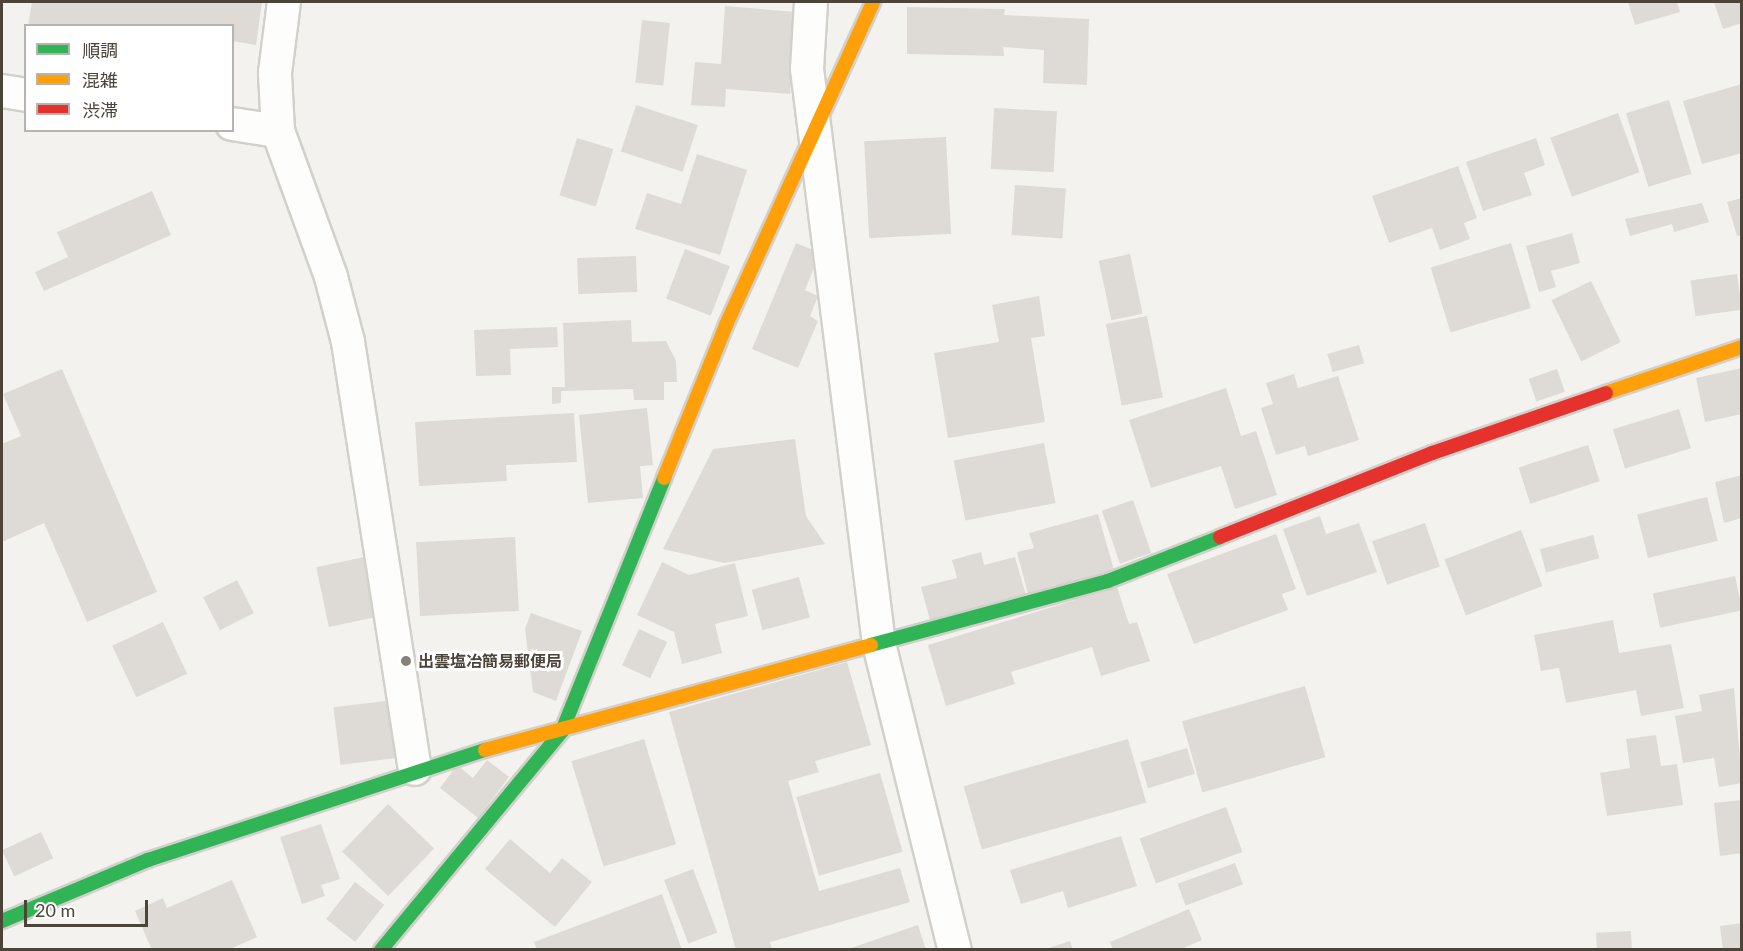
<!DOCTYPE html>
<html>
<head>
<meta charset="utf-8">
<style>
  body { margin:0 }
  #map { position:relative; width:1743px; height:951px; overflow:hidden; background:#f4f2ee; font-family:Lato,"Noto Sans JP",sans-serif }
  div>[style] { position:absolute }
  .building>* { inset:0; background:#dedbd6; transform-origin:0 0 }
  .roads { filter:drop-shadow(2px 0 #d2d0cb) drop-shadow(-2px 0 #d2d0cb) drop-shadow(0 2px #d2d0cb) drop-shadow(0 -2px #d2d0cb) }
  .street>* { height:32px; margin:-16px; padding:0 16px; transform-origin:16px; border-radius:16px; background:#fdfdfc }
  .fast>* { height:14px; margin:-7px; padding:0 7px; transform-origin:7px; border-radius:7px; background:#30b455 }
  .slow>* { height:14px; margin:-7px; padding:0 7px; transform-origin:7px; border-radius:7px; background:#ff9f0a }
  .jam>* { height:14px; margin:-7px; padding:0 7px; transform-origin:7px; border-radius:7px; background:#e5322d }
  .dots>* { width:16px; height:16px; translate:-50% -50%; box-sizing:border-box; border:3px solid #fff; border-radius:50% }
  span { translate:-50% -50%; white-space:nowrap; text-align:center; line-height:1.15; -webkit-text-stroke:6px #fff; paint-order:stroke }
  .poi-label { font-size:16px; color:#4b4439; font-weight:700 }
  .left { translate:0 -50%; text-align:left }
  .frame { position:absolute; inset:0; border:3px solid #4b4439; pointer-events:none }
  .legend { position:absolute; left:24px; top:24px; width:210px; height:108px; box-sizing:border-box; background:#fff; border:2px solid #b7b4b0; margin:0; padding:8px 10px; list-style:none; font-size:18px; color:#4b4439 }
  .legend li { display:flex; align-items:center; gap:12px; height:30px }
  .legend b { width:30px; border:2px solid #b7b4b0 }
  .scale { position:absolute; left:24px; top:900px; width:124px; height:27px; box-sizing:border-box; border:3px solid #4b4439; border-top:0; padding-left:8px; font-size:18px; line-height:21px; white-space:nowrap; color:#4b4439; -webkit-text-stroke:4px #fff; paint-order:stroke }
</style>
</head>
<body>
<div id="map">
  <div class="building">
    <i style="clip-path:polygon(32px 2px,262px 2px,256px 45px,232px 41px,232px 26px,28px 26px)"></i>
    <i style="clip-path:polygon(1628px 2px,1677px 2px,1680px 12px,1635px 25px)"></i>
    <i style="clip-path:polygon(1714px 2px,1742px 2px,1742px 23px,1723px 29px)"></i>
    <i style="clip-path:polygon(725px 6px,796px 12px,790px 94px,726px 89px,725px 107px,691px 105px,695px 62px,721px 64px)"></i>
    <i style="clip-path:polygon(907px 7px,1005px 9px,1004px 15px,1089px 19px,1087px 85px,1043px 83px,1044px 50px,1003px 47px,1004px 56px,907px 54px)"></i>
    <i style="left:642px;top:20px;width:28px;height:63px;rotate:6deg"></i>
    <i style="clip-path:polygon(1742px 84px,1742px 153px,1702px 164px,1683px 101px)"></i>
    <i style="left:1669px;top:100px;width:77px;height:45px;rotate:73deg"></i>
    <i style="left:636px;top:105px;width:65px;height:49px;rotate:18deg"></i>
    <i style="left:994px;top:108px;width:63px;height:61px;rotate:3deg"></i>
    <i style="left:1618px;top:113px;width:63px;height:72px;rotate:70deg"></i>
    <i style="left:946px;top:137px;width:97px;height:82px;rotate:87deg"></i>
    <i style="left:577px;top:138px;width:38px;height:60px;rotate:17deg"></i>
    <i style="clip-path:polygon(1536px 138px,1545px 165px,1524px 173px,1532px 195px,1483px 211px,1466px 162px)"></i>
    <i style="clip-path:polygon(697px 154px,747px 170px,720px 255px,635px 229px,647px 193px,681px 204px)"></i>
    <i style="clip-path:polygon(1458px 166px,1477px 218px,1464px 223px,1470px 239px,1440px 250px,1432px 228px,1389px 243px,1372px 196px)"></i>
    <i style="left:1015px;top:185px;width:51px;height:50px;rotate:4deg"></i>
    <i style="clip-path:polygon(152px 191px,171px 235px,44px 291px,35px 272px,68px 257px,57px 232px)"></i>
    <i style="clip-path:polygon(1742px 198px,1742px 235px,1737px 236px,1727px 202px)"></i>
    <i style="clip-path:polygon(1702px 203px,1709px 222px,1674px 232px,1672px 224px,1630px 236px,1625px 219px)"></i>
    <i style="clip-path:polygon(1572px 233px,1580px 263px,1551px 271px,1556px 287px,1539px 292px,1526px 246px)"></i>
    <i style="clip-path:polygon(796px 243px,820px 253px,805px 290px,818px 296px,810px 316px,818px 321px,798px 368px,752px 349px)"></i>
    <i style="left:1511px;top:243px;width:68px;height:84px;rotate:73deg"></i>
    <i style="left:685px;top:249px;width:48px;height:53px;rotate:21deg"></i>
    <i style="left:1130px;top:254px;width:61px;height:32px;rotate:78deg"></i>
    <i style="left:636px;top:256px;width:36px;height:59px;rotate:88deg"></i>
    <i style="left:1737px;top:274px;width:36px;height:47px;rotate:82deg"></i>
    <i style="left:1591px;top:281px;width:68px;height:44px;rotate:64deg"></i>
    <i style="clip-path:polygon(1039px 296px,1045px 336px,1031px 338px,1045px 422px,948px 438px,934px 353px,999px 342px,992px 305px)"></i>
    <i style="left:1147px;top:316px;width:83px;height:42px;rotate:79deg"></i>
    <i style="clip-path:polygon(631px 320px,632px 342px,666px 341px,676px 361px,677px 382px,664px 382px,664px 400px,634px 400px,633px 389px,561px 391px,561px 403px,552px 404px,552px 387px,565px 387px,563px 323px)"></i>
    <i style="clip-path:polygon(557px 327px,558px 347px,510px 349px,511px 375px,476px 376px,474px 330px)"></i>
    <i style="left:1359px;top:345px;width:19px;height:33px;rotate:74deg"></i>
    <i style="clip-path:polygon(1742px 368px,1742px 414px,1705px 422px,1696px 378px)"></i>
    <i style="clip-path:polygon(62px 369px,157px 592px,87px 622px,44px 523px,2px 542px,2px 444px,21px 436px,3px 394px)"></i>
    <i style="left:1557px;top:369px;width:24px;height:30px;rotate:71deg"></i>
    <i style="clip-path:polygon(1294px 374px,1298px 388px,1338px 376px,1359px 440px,1308px 456px,1305px 446px,1276px 455px,1261px 408px,1273px 404px,1266px 383px)"></i>
    <i style="clip-path:polygon(1226px 388px,1241px 436px,1256px 431px,1277px 495px,1235px 509px,1221px 466px,1151px 488px,1129px 420px)"></i>
    <i style="clip-path:polygon(647px 408px,653px 465px,640px 466px,643px 498px,588px 503px,579px 415px)"></i>
    <i style="left:1679px;top:409px;width:41px;height:69px;rotate:73deg"></i>
    <i style="clip-path:polygon(574px 413px,577px 462px,506px 465px,507px 481px,419px 486px,415px 422px)"></i>
    <i style="clip-path:polygon(795px 439px,806px 516px,825px 544px,724px 563px,663px 549px,713px 449px)"></i>
    <i style="left:1044px;top:443px;width:61px;height:92px;rotate:79deg"></i>
    <i style="left:1588px;top:445px;width:38px;height:73px;rotate:72deg"></i>
    <i style="clip-path:polygon(1742px 475px,1742px 518px,1724px 523px,1715px 482px)"></i>
    <i style="left:1707px;top:497px;width:45px;height:72px;rotate:76deg"></i>
    <i style="left:1133px;top:500px;width:56px;height:33px;rotate:71deg"></i>
    <i style="clip-path:polygon(1098px 514px,1114px 570px,1028px 594px,1017px 552px,1034px 548px,1029px 533px)"></i>
    <i style="clip-path:polygon(1320px 516px,1326px 534px,1359px 523px,1377px 572px,1307px 596px,1283px 529px)"></i>
    <i style="left:1425px;top:523px;width:46px;height:56px;rotate:71deg"></i>
    <i style="left:1521px;top:530px;width:60px;height:82px;rotate:69deg"></i>
    <i style="clip-path:polygon(1276px 534px,1296px 589px,1282px 594px,1288px 610px,1194px 644px,1167px 574px)"></i>
    <i style="left:1593px;top:535px;width:24px;height:55px;rotate:75deg"></i>
    <i style="left:515px;top:537px;width:74px;height:99px;rotate:87deg"></i>
    <i style="clip-path:polygon(981px 552px,984px 565px,1015px 557px,1026px 595px,930px 620px,921px 587px,957px 578px,952px 560px)"></i>
    <i style="left:369px;top:556px;width:61px;height:54px;rotate:78deg"></i>
    <i style="clip-path:polygon(662px 562px,689px 575px,735px 563px,748px 616px,715px 624px,722px 653px,682px 664px,674px 632px,637px 615px)"></i>
    <i style="left:1735px;top:576px;width:35px;height:84px;rotate:78deg"></i>
    <i style="left:799px;top:577px;width:42px;height:49px;rotate:75deg"></i>
    <i style="left:237px;top:580px;width:37px;height:38px;rotate:63deg"></i>
    <i style="clip-path:polygon(1117px 587px,1129px 624px,1137px 622px,1150px 661px,1101px 676px,1092px 647px,1011px 672px,1015px 684px,946px 706px,928px 645px)"></i>
    <i style="clip-path:polygon(531px 613px,582px 631px,556px 701px,533px 692px,525px 629px)"></i>
    <i style="clip-path:polygon(1613px 620px,1619px 653px,1671px 644px,1684px 708px,1641px 716px,1636px 690px,1566px 703px,1559px 668px,1541px 671px,1534px 635px)"></i>
    <i style="left:163px;top:622px;width:57px;height:56px;rotate:65deg"></i>
    <i style="left:639px;top:629px;width:31px;height:40px;rotate:25deg"></i>
    <i style="clip-path:polygon(847px 662px,871px 745px,815px 761px,819px 772px,788px 781px,819px 891px,900px 868px,910px 902px,770px 942px,772px 950px,736px 950px,669px 712px)"></i>
    <i style="left:1305px;top:686px;width:74px;height:128px;rotate:74deg"></i>
    <i style="clip-path:polygon(1734px 688px,1742px 783px,1719px 787px,1714px 758px,1683px 763px,1675px 716px,1702px 711px,1699px 695px)"></i>
    <i style="left:393px;top:700px;width:58px;height:60px;rotate:83deg"></i>
    <i style="clip-path:polygon(1656px 735px,1661px 766px,1677px 764px,1683px 805px,1607px 816px,1600px 773px,1630px 768px,1626px 739px)"></i>
    <i style="left:644px;top:739px;width:110px;height:76px;rotate:73deg"></i>
    <i style="left:1128px;top:739px;width:66px;height:171px;rotate:74deg"></i>
    <i style="left:1187px;top:748px;width:27px;height:49px;rotate:73deg"></i>
    <i style="clip-path:polygon(487px 760px,509px 777px,478px 818px,440px 788px,457px 765px,473px 778px)"></i>
    <i style="left:880px;top:773px;width:82px;height:87px;rotate:74deg"></i>
    <i style="clip-path:polygon(1742px 800px,1742px 853px,1720px 856px,1714px 803px)"></i>
    <i style="left:388px;top:804px;width:64px;height:66px;rotate:44deg"></i>
    <i style="left:1226px;top:807px;width:48px;height:92px;rotate:70deg"></i>
    <i style="clip-path:polygon(321px 824px,340px 879px,321px 885px,325px 896px,302px 904px,280px 837px)"></i>
    <i style="left:41px;top:832px;width:29px;height:43px;rotate:65deg"></i>
    <i style="clip-path:polygon(1121px 836px,1137px 886px,1068px 908px,1063px 891px,1021px 904px,1010px 870px)"></i>
    <i style="clip-path:polygon(510px 839px,550px 873px,562px 858px,592px 882px,555px 927px,485px 869px)"></i>
    <i style="left:1235px;top:863px;width:23px;height:61px;rotate:70deg"></i>
    <i style="left:693px;top:869px;width:68px;height:31px;rotate:69deg"></i>
    <i style="clip-path:polygon(232px 880px,257px 937px,228px 950px,152px 950px,135px 911px,163px 898px,167px 908px)"></i>
    <i style="left:355px;top:882px;width:37px;height:47px;rotate:38deg"></i>
    <i style="clip-path:polygon(662px 894px,682px 950px,537px 950px,534px 942px)"></i>
    <i style="clip-path:polygon(1189px 909px,1202px 940px,1179px 950px,1113px 950px,1110px 942px)"></i>
    <i style="clip-path:polygon(1742px 923px,1742px 950px,1723px 950px,1720px 926px)"></i>
    <i style="clip-path:polygon(918px 925px,926px 950px,848px 950px,848px 949px)"></i>
    <i style="left:1631px;top:931px;width:19px;height:35px;rotate:87deg"></i>
    <i style="clip-path:polygon(1070px 941px,1073px 950px,1046px 950px,1046px 949px)"></i>
  </div>
  <div class="roads">
    <div class="street">
      <i style="left:811px;top:2px;width:67px;rotate:93.4deg"></i>
      <i style="left:807px;top:69px;width:579px;rotate:82.86deg"></i>
      <i style="left:879px;top:644px;width:315px;rotate:76.1deg"></i>
      <i style="left:2px;top:91px;width:24px;rotate:9deg"></i>
      <i style="left:232px;top:124px;width:47px;rotate:8.7deg"></i>
      <i style="left:278px;top:131px;width:58px;rotate:-93deg"></i>
      <i style="left:275px;top:73px;width:72px;rotate:-82.8deg"></i>
      <i style="left:278px;top:131px;width:155px;rotate:70deg"></i>
      <i style="left:331px;top:277px;width:67px;rotate:75.3deg"></i>
      <i style="left:348px;top:342px;width:432px;rotate:81.1deg"></i>
    </div>
    <div class="fast">
      <i style="left:871px;top:645px;width:245px;rotate:-15.1deg"></i>
      <i style="left:1108px;top:581px;width:120px;rotate:-21.4deg"></i>
      <i style="left:2px;top:921px;width:158px;rotate:-22.7deg"></i>
      <i style="left:148px;top:860px;width:354px;rotate:-18.1deg"></i>
      <i style="left:381px;top:950px;width:284px;rotate:-50.4deg"></i>
      <i style="left:562px;top:731px;width:273px;rotate:-68deg"></i>
    </div>
    <div class="slow">
      <i style="left:1606px;top:393px;width:144px;rotate:-18.7deg"></i>
      <i style="left:664px;top:478px;width:165px;rotate:-67.9deg"></i>
      <i style="left:726px;top:325px;width:355px;rotate:-65.5deg"></i>
      <i style="left:485px;top:750px;width:400px;rotate:-15.2deg"></i>
    </div>
    <div class="jam">
      <i style="left:1220px;top:537px;width:228px;rotate:-21.6deg"></i>
      <i style="left:1432px;top:453px;width:184px;rotate:-19deg"></i>
    </div>
  </div>
  <div class="dots">
    <i style="left:406px;top:661px;background:#868178"></i>
  </div>
  <div class="poi-label">
    <span class="left" style="left:418px;top:661px">出雲塩冶簡易郵便局</span>
  </div>
  <div class="frame"></div>
  <ul class="legend">
  <li><b style="height:8px;background:#30b455"></b>順調</li>
  <li><b style="height:8px;background:#ff9f0a"></b>混雑</li>
  <li><b style="height:8px;background:#e5322d"></b>渋滞</li>
  </ul>
  <div class="scale">20 m</div>
</div>
</body>
</html>
